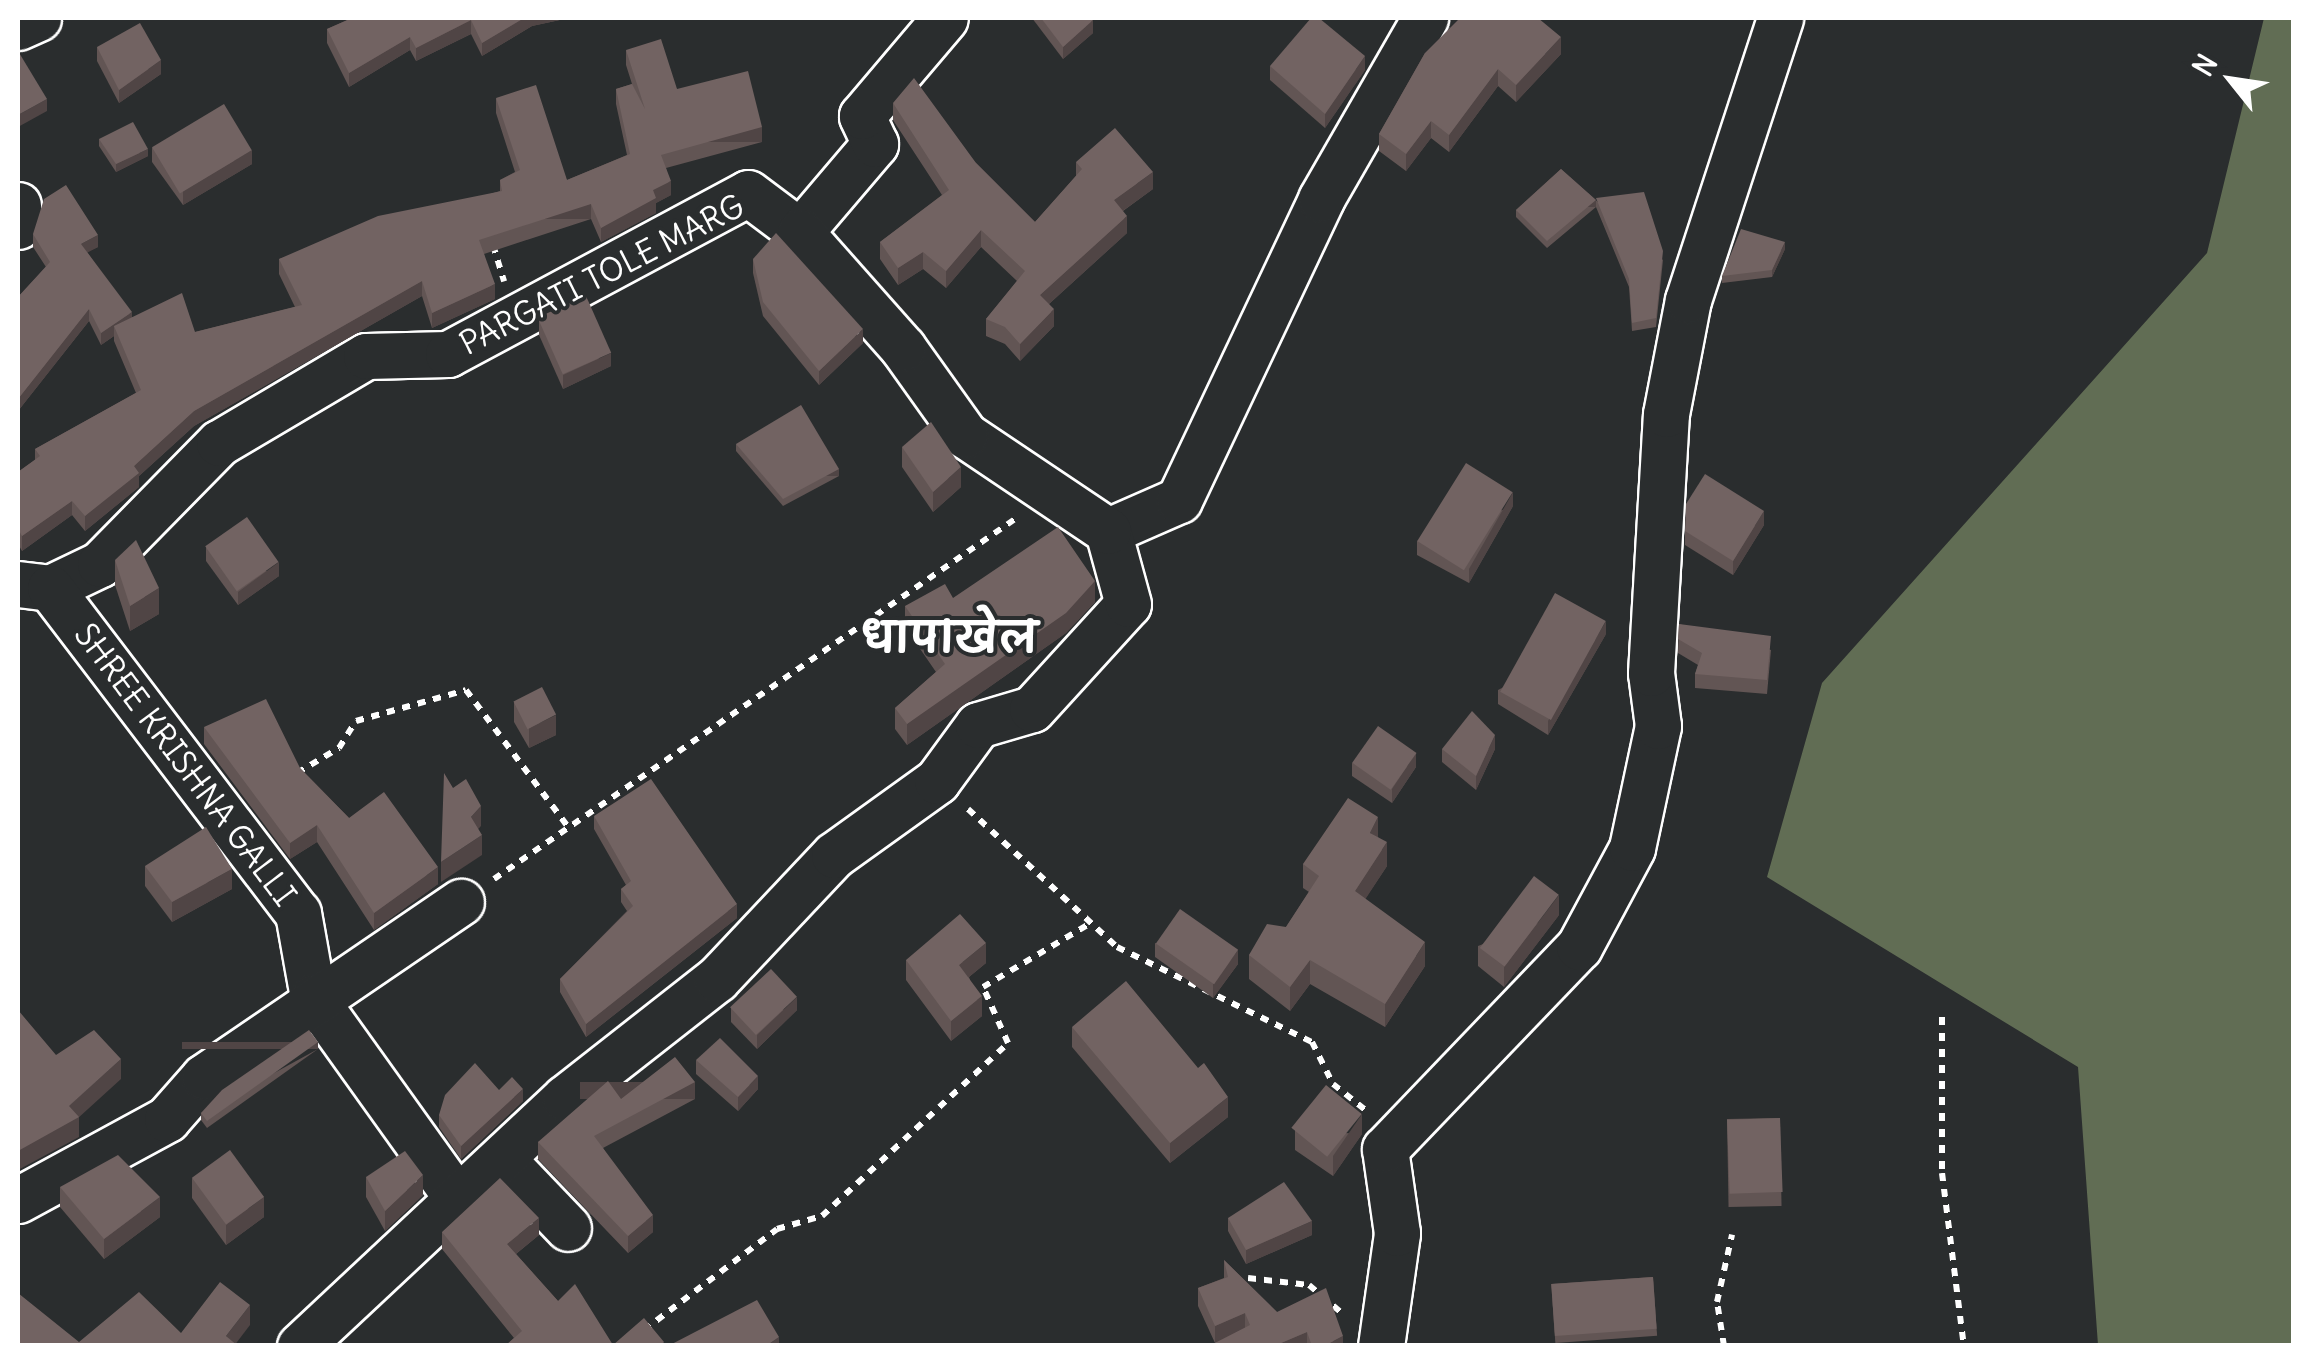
<!DOCTYPE html>
<html>
<head>
<meta charset="utf-8">
<style>
  body { margin:0 }
  #map { position:relative; width:2311px; height:1363px; overflow:hidden; background:#2a2d2e; font-family:Delius,"Playpen Sans Deva",sans-serif }
  div>[style] { position:absolute }
  .green>* { inset:0; background:#616d54 }
  .path>* { height:6px; margin-top:-3px; transform-origin:0; background:repeating-linear-gradient(90deg,#fff 0 8px,transparent 0 16px) }
  .roads { filter:drop-shadow(2px 0 #fff) drop-shadow(-2px 0 #fff) drop-shadow(0 2px #fff) drop-shadow(0 -2px #fff) }
  .minor>* { height:45px; margin:-22.5px; padding:0 22.5px; transform-origin:22.5px; border-radius:22.5px; background:#2a2d2e }
  .wall>* { inset:0; background:#625554; transform-origin:0 0 }
  .shaded-wall>* { inset:0; background:#504545; transform-origin:0 0 }
  .building>* { inset:0; background:#726362; transform-origin:0 0 }
  span { translate:-50% -50%; white-space:nowrap; text-align:center; line-height:1.15; -webkit-text-stroke:8px #2a2d2e; paint-order:stroke }
  .street-label { font-size:32px; color:#fff }
  .district-label { font-size:42px; color:#fff; font-weight:700 }
  .frame { position:absolute; inset:0; border:20px solid #fff; pointer-events:none }
  .north { position:absolute; left:2181px; top:30px; width:100px; height:100px; -webkit-text-stroke:8px #2a2d2e; paint-order:stroke; rotate:300deg; font-size:28px; font-weight:700; line-height:40px; text-align:center; color:#fff }
  .north::after { content:''; display:block; margin:auto; width:35px; height:45px; background:#fff; clip-path:polygon(50% 0,100% 100%,50% 72%,0 100%) }
</style>
</head>
<body>
<div id="map">
  <div class="green">
    <i style="clip-path:polygon(2264px 18px,2294px 18px,2293px 1345px,2098px 1345px,2078px 1067px,1767px 877px,1822px 683px,2207px 253px)"></i>
  </div>
  <div class="path">
    <i style="left:493px;top:245px;width:38px;rotate:73deg"></i>
    <i style="left:297px;top:773px;width:49px;rotate:-30.8deg"></i>
    <i style="left:339px;top:748px;width:32px;rotate:-58deg"></i>
    <i style="left:356px;top:721px;width:114px;rotate:-15.7deg"></i>
    <i style="left:466px;top:690px;width:172px;rotate:53.3deg"></i>
    <i style="left:968px;top:809px;width:203px;rotate:42.8deg"></i>
    <i style="left:1117px;top:947px;width:217px;rotate:26deg"></i>
    <i style="left:1312px;top:1042px;width:47px;rotate:63.4deg"></i>
    <i style="left:1333px;top:1084px;width:45px;rotate:38.7deg"></i>
    <i style="left:494px;top:879px;width:637px;rotate:-34.64deg"></i>
    <i style="left:1942px;top:1017px;width:156px;rotate:90deg"></i>
    <i style="left:1942px;top:1173px;width:174px;rotate:82.8deg"></i>
    <i style="left:1248px;top:1278px;width:61px;rotate:6.5deg"></i>
    <i style="left:1309px;top:1285px;width:45px;rotate:40.5deg"></i>
    <i style="left:644px;top:1330px;width:167px;rotate:-37.2deg"></i>
    <i style="left:777px;top:1229px;width:47px;rotate:-16.1deg"></i>
    <i style="left:822px;top:1216px;width:254px;rotate:-42.9deg"></i>
    <i style="left:1008px;top:1043px;width:61px;rotate:-114.1deg"></i>
    <i style="left:983px;top:987px;width:126px;rotate:-30.7deg"></i>
    <i style="left:1724px;top:1346px;width:45px;rotate:-99deg"></i>
    <i style="left:1717px;top:1302px;width:69px;rotate:-77.4deg"></i>
  </div>
  <div class="roads">
    <div class="minor">
      <i style="left:18px;top:27px;width:22px;rotate:-24deg"></i>
      <i style="left:18px;top:205px;width:21px;rotate:90deg"></i>
      <i style="left:1108px;top:531px;width:77px;rotate:-23.6deg"></i>
      <i style="left:1179px;top:500px;width:333px;rotate:-64.7deg"></i>
      <i style="left:1321px;top:199px;width:209px;rotate:-60.1deg"></i>
      <i style="left:18px;top:584px;width:32px;rotate:7deg"></i>
      <i style="left:50px;top:588px;width:55px;rotate:-25.6deg"></i>
      <i style="left:100px;top:564px;width:170px;rotate:-45.5deg"></i>
      <i style="left:219px;top:443px;width:171px;rotate:-30.6deg"></i>
      <i style="left:366px;top:356px;width:82px;rotate:-1.4deg"></i>
      <i style="left:448px;top:354px;width:340px;rotate:-28.2deg"></i>
      <i style="left:748px;top:193px;width:65px;rotate:36.9deg"></i>
      <i style="left:800px;top:232px;width:116px;rotate:-49.6deg"></i>
      <i style="left:875px;top:144px;width:31px;rotate:-115deg"></i>
      <i style="left:862px;top:116px;width:128px;rotate:-49.7deg"></i>
      <i style="left:50px;top:588px;width:409px;rotate:52.7deg"></i>
      <i style="left:298px;top:913px;width:85px;rotate:79.9deg"></i>
      <i style="left:313px;top:997px;width:252px;rotate:54.4deg"></i>
      <i style="left:505px;top:1162px;width:91px;rotate:46.3deg"></i>
      <i style="left:18px;top:1200px;width:170px;rotate:-28.5deg"></i>
      <i style="left:167px;top:1119px;width:56px;rotate:-48.6deg"></i>
      <i style="left:204px;top:1077px;width:311px;rotate:-34.3deg"></i>
      <i style="left:300px;top:1346px;width:363px;rotate:-43.1deg"></i>
      <i style="left:565px;top:1098px;width:193px;rotate:-38.1deg"></i>
      <i style="left:717px;top:979px;width:170px;rotate:-46.7deg"></i>
      <i style="left:834px;top:855px;width:127px;rotate:-35.7deg"></i>
      <i style="left:937px;top:781px;width:69px;rotate:-53.8deg"></i>
      <i style="left:978px;top:725px;width:56px;rotate:-16.5deg"></i>
      <i style="left:1032px;top:709px;width:142px;rotate:-47.6deg"></i>
      <i style="left:1128px;top:604px;width:76px;rotate:-105.3deg"></i>
      <i style="left:1108px;top:531px;width:172px;rotate:-146.1deg"></i>
      <i style="left:965px;top:435px;width:107px;rotate:-125.5deg"></i>
      <i style="left:903px;top:348px;width:155px;rotate:-131.6deg"></i>
      <i style="left:1381px;top:1346px;width:114px;rotate:-81.9deg"></i>
      <i style="left:1397px;top:1233px;width:85px;rotate:-98.1deg"></i>
      <i style="left:1385px;top:1149px;width:280px;rotate:-46.2deg"></i>
      <i style="left:1579px;top:947px;width:112px;rotate:-61.8deg"></i>
      <i style="left:1632px;top:848px;width:125px;rotate:-78deg"></i>
      <i style="left:1658px;top:726px;width:53px;rotate:-97.5deg"></i>
      <i style="left:1651px;top:673px;width:259px;rotate:-86.7deg"></i>
      <i style="left:1666px;top:414px;width:116px;rotate:-79.1deg"></i>
      <i style="left:1688px;top:300px;width:297px;rotate:-71.9deg"></i>
    </div>
  </div>
  <div class="wall">
    <i style="clip-path:polygon(352px 18px,569px 18px,532px 26px,482px 56px,471px 34px,416px 61px,410px 50px,349px 87px,327px 43px,327px 29px)"></i>
    <i style="clip-path:polygon(1032px 18px,1091px 18px,1093px 33px,1063px 59px)"></i>
    <i style="clip-path:polygon(97px 47px,161px 74px,119px 103px,97px 61px)"></i>
    <i style="clip-path:polygon(626px 50px,677px 89px,762px 142px,666px 168px,671px 195px,656px 203px,656px 213px,601px 242px,591px 219px,484px 254px,495px 299px,432px 328px,422px 296px,194px 426px,139px 476px,139px 487px,85px 531px,72px 515px,22px 551px,18px 544px,18px 472px,35px 460px,35px 449px,136px 393px,114px 341px,114px 336px,101px 345px,89px 321px,18px 411px,18px 297px,46px 267px,33px 247px,33px 234px,98px 247px,87px 252px,132px 317px,195px 332px,295px 307px,279px 274px,279px 259px,500px 191px,500px 180px,515px 172px,496px 113px,496px 98px,567px 180px,627px 155px,616px 104px,616px 89px,632px 84px,626px 65px)"></i>
    <i style="clip-path:polygon(1425px 53px,1561px 54px,1516px 102px,1498px 86px,1449px 152px,1431px 138px,1406px 171px,1379px 151px,1379px 134px)"></i>
    <i style="clip-path:polygon(1270px 66px,1365px 70px,1325px 128px,1270px 80px)"></i>
    <i style="clip-path:polygon(893px 103px,976px 163px,1035px 222px,1076px 176px,1076px 162px,1153px 189px,1123px 211px,1127px 233px,1049px 304px,1054px 326px,1020px 361px,1005px 344px,986px 336px,986px 319px,1017px 281px,981px 247px,946px 288px,923px 269px,898px 285px,880px 259px,880px 242px,942px 195px,893px 120px)"></i>
    <i style="clip-path:polygon(99px 139px,148px 156px,116px 172px,99px 146px)"></i>
    <i style="clip-path:polygon(152px 148px,252px 164px,183px 205px,152px 162px)"></i>
    <i style="clip-path:polygon(1561px 169px,1663px 260px,1656px 327px,1632px 331px,1629px 287px,1596px 207px,1547px 248px,1516px 217px,1516px 210px)"></i>
    <i style="clip-path:polygon(1785px 249px,1772px 277px,1722px 283px,1722px 276px)"></i>
    <i style="clip-path:polygon(753px 259px,863px 343px,819px 385px,763px 316px,753px 273px)"></i>
    <i style="clip-path:polygon(539px 321px,611px 366px,563px 389px,539px 335px)"></i>
    <i style="clip-path:polygon(736px 444px,839px 476px,783px 506px,736px 451px)"></i>
    <i style="clip-path:polygon(902px 447px,961px 487px,933px 512px,902px 467px)"></i>
    <i style="clip-path:polygon(1513px 506px,1469px 583px,1417px 555px,1417px 541px)"></i>
    <i style="clip-path:polygon(1764px 525px,1733px 575px,1685px 545px,1685px 531px)"></i>
    <i style="clip-path:polygon(206px 547px,279px 576px,238px 605px,206px 561px)"></i>
    <i style="clip-path:polygon(115px 560px,159px 614px,130px 631px,115px 585px)"></i>
    <i style="clip-path:polygon(953px 598px,1095px 602px,1066px 633px,907px 745px,895px 729px,895px 708px,936px 672px,905px 627px,905px 606px)"></i>
    <i style="clip-path:polygon(1679px 624px,1771px 650px,1767px 694px,1695px 688px,1695px 674px,1698px 665px,1678px 653px)"></i>
    <i style="clip-path:polygon(1606px 634px,1548px 735px,1498px 704px,1498px 690px)"></i>
    <i style="clip-path:polygon(514px 702px,556px 735px,529px 748px,514px 722px)"></i>
    <i style="clip-path:polygon(204px 727px,300px 768px,349px 818px,438px 884px,374px 930px,317px 842px,290px 859px,204px 744px)"></i>
    <i style="clip-path:polygon(1442px 749px,1495px 749px,1476px 790px,1442px 762px)"></i>
    <i style="clip-path:polygon(1352px 763px,1416px 767px,1392px 803px,1352px 776px)"></i>
    <i style="clip-path:polygon(594px 816px,737px 918px,586px 1037px,560px 992px,560px 979px,627px 911px,621px 902px,621px 889px,626px 885px,594px 829px)"></i>
    <i style="clip-path:polygon(1378px 837px,1387px 866px,1365px 899px,1425px 966px,1385px 1027px,1310px 984px,1290px 1011px,1249px 979px,1249px 955px,1286px 927px,1309px 892px,1303px 888px,1303px 864px)"></i>
    <i style="clip-path:polygon(145px 866px,232px 889px,172px 922px,145px 886px)"></i>
    <i style="clip-path:polygon(1559px 915px,1504px 987px,1478px 966px,1478px 946px)"></i>
    <i style="clip-path:polygon(1155px 943px,1238px 964px,1213px 998px,1155px 957px)"></i>
    <i style="clip-path:polygon(906px 960px,986px 963px,969px 977px,982px 1016px,951px 1041px,906px 980px)"></i>
    <i style="clip-path:polygon(731px 1008px,797px 1010px,757px 1049px,731px 1022px)"></i>
    <i style="clip-path:polygon(1072px 1027px,1228px 1117px,1170px 1163px,1072px 1047px)"></i>
    <i style="clip-path:polygon(318px 1049px,207px 1128px,201px 1120px,201px 1113px)"></i>
    <i style="clip-path:polygon(696px 1060px,758px 1089px,738px 1111px,696px 1074px)"></i>
    <i style="clip-path:polygon(499px 1090px,523px 1101px,461px 1159px,439px 1127px,439px 1115px)"></i>
    <i style="clip-path:polygon(621px 1099px,695px 1099px,603px 1148px,653px 1232px,628px 1253px,538px 1159px,538px 1142px)"></i>
    <i style="left:1780px;top:1118px;width:88px;height:53px;rotate:89deg"></i>
    <i style="clip-path:polygon(1295px 1130px,1362px 1134px,1333px 1176px,1295px 1150px)"></i>
    <i style="clip-path:polygon(366px 1177px,423px 1195px,385px 1231px,366px 1197px)"></i>
    <i style="clip-path:polygon(192px 1178px,264px 1217px,226px 1245px,192px 1198px)"></i>
    <i style="clip-path:polygon(60px 1187px,160px 1217px,104px 1259px,60px 1207px)"></i>
    <i style="clip-path:polygon(1228px 1218px,1312px 1235px,1246px 1264px,1228px 1231px)"></i>
    <i style="clip-path:polygon(442px 1232px,539px 1235px,516px 1254px,558px 1301px,613px 1345px,664px 1346px,505px 1346px,514px 1338px,442px 1249px)"></i>
    <i style="clip-path:polygon(1224px 1260px,1277px 1312px,1343px 1346px,1209px 1346px,1215px 1343px,1198px 1306px,1198px 1288px,1224px 1278px)"></i>
    <i style="left:1653px;top:1277px;width:59px;height:102px;rotate:86deg"></i>
  </div>
  <div class="shaded-wall">
    <i style="clip-path:polygon(524px 18px,569px 18px,532px 26px,482px 56px,482px 43px)"></i>
    <i style="clip-path:polygon(471px 20px,471px 34px,416px 61px,416px 48px)"></i>
    <i style="clip-path:polygon(1093px 20px,1093px 33px,1063px 59px,1063px 47px)"></i>
    <i style="clip-path:polygon(410px 37px,410px 50px,349px 87px,349px 73px)"></i>
    <i style="clip-path:polygon(1561px 37px,1561px 54px,1516px 102px,1516px 85px)"></i>
    <i style="clip-path:polygon(1365px 56px,1365px 70px,1325px 128px,1325px 114px)"></i>
    <i style="clip-path:polygon(161px 60px,161px 74px,119px 103px,119px 90px)"></i>
    <i style="clip-path:polygon(1498px 69px,1498px 86px,1449px 152px,1449px 135px)"></i>
    <i style="clip-path:polygon(47px 99px,47px 111px,18px 127px,18px 115px)"></i>
    <i style="clip-path:polygon(1431px 121px,1431px 138px,1406px 171px,1406px 154px)"></i>
    <i style="left:762px;top:127px;width:15px;height:105px;rotate:90deg"></i>
    <i style="clip-path:polygon(148px 149px,148px 156px,116px 172px,116px 164px)"></i>
    <i style="clip-path:polygon(252px 150px,252px 164px,183px 205px,183px 191px)"></i>
    <i style="clip-path:polygon(1153px 172px,1153px 189px,1114px 217px,1114px 200px)"></i>
    <i style="clip-path:polygon(671px 181px,671px 195px,656px 203px,656px 213px,601px 242px,601px 228px,653px 190px)"></i>
    <i style="left:1596px;top:200px;width:7px;height:64px;rotate:90deg"></i>
    <i style="left:591px;top:204px;width:15px;height:118px;rotate:90deg"></i>
    <i style="clip-path:polygon(1127px 216px,1127px 233px,1040px 312px,1040px 295px)"></i>
    <i style="clip-path:polygon(981px 230px,981px 247px,946px 288px,946px 271px)"></i>
    <i style="clip-path:polygon(98px 235px,98px 247px,81px 256px,81px 244px)"></i>
    <i style="clip-path:polygon(1785px 242px,1785px 249px,1772px 277px,1772px 270px)"></i>
    <i style="clip-path:polygon(923px 252px,923px 269px,898px 285px,898px 268px)"></i>
    <i style="clip-path:polygon(422px 281px,422px 296px,194px 426px,139px 476px,139px 487px,85px 531px,85px 516px,134px 466px,194px 411px)"></i>
    <i style="clip-path:polygon(495px 284px,495px 299px,432px 328px,432px 313px)"></i>
    <i style="clip-path:polygon(89px 309px,89px 321px,18px 411px,18px 399px)"></i>
    <i style="clip-path:polygon(1054px 309px,1054px 326px,1020px 361px,1020px 344px)"></i>
    <i style="clip-path:polygon(132px 312px,132px 324px,114px 326px,114px 336px,101px 345px,101px 333px)"></i>
    <i style="clip-path:polygon(863px 329px,863px 343px,819px 385px,819px 371px)"></i>
    <i style="clip-path:polygon(611px 353px,611px 366px,563px 389px,563px 375px)"></i>
    <i style="clip-path:polygon(961px 467px,961px 487px,933px 512px,933px 492px)"></i>
    <i style="left:839px;top:469px;width:7px;height:64px;rotate:90deg"></i>
    <i style="clip-path:polygon(1513px 492px,1513px 506px,1469px 583px,1469px 569px)"></i>
    <i style="clip-path:polygon(72px 501px,72px 515px,22px 551px,22px 536px)"></i>
    <i style="clip-path:polygon(1764px 511px,1764px 525px,1733px 575px,1733px 561px)"></i>
    <i style="clip-path:polygon(279px 562px,279px 576px,238px 605px,238px 592px)"></i>
    <i style="clip-path:polygon(1095px 581px,1095px 602px,1066px 633px,907px 745px,907px 724px)"></i>
    <i style="clip-path:polygon(159px 588px,159px 614px,130px 631px,130px 606px)"></i>
    <i style="clip-path:polygon(1606px 621px,1606px 634px,1548px 735px,1548px 721px)"></i>
    <i style="clip-path:polygon(556px 715px,556px 735px,529px 748px,529px 728px)"></i>
    <i style="clip-path:polygon(1495px 735px,1495px 749px,1476px 790px,1476px 776px)"></i>
    <i style="clip-path:polygon(1416px 753px,1416px 767px,1392px 803px,1392px 789px)"></i>
    <i style="clip-path:polygon(481px 806px,481px 826px,471px 837px,471px 817px)"></i>
    <i style="clip-path:polygon(1378px 817px,1378px 840px,1370px 833px)"></i>
    <i style="clip-path:polygon(317px 825px,317px 842px,290px 859px,290px 843px)"></i>
    <i style="clip-path:polygon(482px 835px,482px 855px,441px 882px,441px 862px)"></i>
    <i style="clip-path:polygon(1387px 842px,1387px 866px,1355px 915px,1355px 891px)"></i>
    <i style="clip-path:polygon(438px 867px,438px 884px,374px 930px,374px 913px)"></i>
    <i style="clip-path:polygon(232px 869px,232px 889px,172px 922px,172px 902px)"></i>
    <i style="clip-path:polygon(1559px 895px,1559px 915px,1504px 987px,1504px 967px)"></i>
    <i style="clip-path:polygon(737px 904px,737px 918px,586px 1037px,586px 1024px)"></i>
    <i style="clip-path:polygon(1425px 942px,1425px 966px,1385px 1027px,1385px 1004px)"></i>
    <i style="clip-path:polygon(986px 943px,986px 963px,959px 985px,959px 965px)"></i>
    <i style="clip-path:polygon(1238px 950px,1238px 964px,1213px 998px,1213px 984px)"></i>
    <i style="clip-path:polygon(1310px 960px,1310px 984px,1290px 1011px,1290px 987px)"></i>
    <i style="clip-path:polygon(982px 996px,982px 1016px,951px 1041px,951px 1021px)"></i>
    <i style="clip-path:polygon(797px 997px,797px 1010px,757px 1049px,757px 1035px)"></i>
    <i style="left:318px;top:1042px;width:7px;height:136px;rotate:90deg"></i>
    <i style="clip-path:polygon(121px 1059px,121px 1079px,77px 1119px,79px 1117px,79px 1137px,18px 1170px,18px 1151px)"></i>
    <i style="clip-path:polygon(758px 1076px,758px 1089px,738px 1111px,738px 1097px)"></i>
    <i style="left:695px;top:1082px;width:17px;height:115px;rotate:90deg"></i>
    <i style="clip-path:polygon(523px 1089px,523px 1101px,461px 1159px,461px 1146px)"></i>
    <i style="clip-path:polygon(1228px 1097px,1228px 1117px,1170px 1163px,1170px 1143px)"></i>
    <i style="clip-path:polygon(1362px 1114px,1362px 1134px,1333px 1176px,1333px 1156px)"></i>
    <i style="clip-path:polygon(423px 1175px,423px 1195px,385px 1231px,385px 1211px)"></i>
    <i style="clip-path:polygon(160px 1197px,160px 1217px,104px 1259px,104px 1239px)"></i>
    <i style="clip-path:polygon(264px 1197px,264px 1217px,226px 1245px,226px 1225px)"></i>
    <i style="clip-path:polygon(653px 1215px,653px 1232px,628px 1253px,628px 1236px)"></i>
    <i style="clip-path:polygon(539px 1218px,539px 1235px,507px 1261px,507px 1244px)"></i>
    <i style="clip-path:polygon(1312px 1221px,1312px 1235px,1246px 1264px,1246px 1250px)"></i>
    <i style="clip-path:polygon(250px 1305px,250px 1325px,234px 1346px,226px 1336px)"></i>
    <i style="clip-path:polygon(1245px 1313px,1245px 1330px,1215px 1343px,1215px 1326px)"></i>
    <i style="clip-path:polygon(1307px 1332px,1307px 1346px,1274px 1346px)"></i>
    <i style="clip-path:polygon(1343px 1336px,1343px 1346px,1324px 1346px)"></i>
    <i style="clip-path:polygon(779px 1337px,779px 1344px,777px 1346px,766px 1346px)"></i>
  </div>
  <div class="building">
    <i style="clip-path:polygon(352px 18px,524px 18px,482px 43px,471px 20px,416px 48px,410px 37px,349px 73px,327px 29px)"></i>
    <i style="clip-path:polygon(1041px 18px,1091px 18px,1093px 20px,1063px 47px)"></i>
    <i style="clip-path:polygon(1311px 18px,1319px 18px,1365px 56px,1325px 114px,1270px 66px)"></i>
    <i style="clip-path:polygon(1460px 18px,1538px 18px,1561px 37px,1516px 85px,1498px 69px,1449px 135px,1431px 121px,1406px 154px,1379px 134px,1425px 53px)"></i>
    <i style="clip-path:polygon(140px 23px,161px 60px,119px 90px,97px 47px)"></i>
    <i style="clip-path:polygon(661px 39px,677px 89px,748px 71px,762px 127px,661px 155px,671px 181px,653px 190px,656px 198px,601px 228px,591px 204px,479px 240px,495px 284px,432px 313px,422px 281px,194px 411px,134px 466px,139px 473px,85px 516px,72px 501px,22px 536px,18px 529px,18px 472px,40px 456px,35px 449px,141px 390px,114px 326px,182px 293px,195px 332px,302px 305px,279px 259px,378px 216px,502px 191px,500px 180px,520px 170px,496px 98px,536px 85px,567px 180px,630px 154px,616px 89px,632px 84px,645px 109px,626px 50px)"></i>
    <i style="clip-path:polygon(18px 51px,47px 99px,18px 115px)"></i>
    <i style="clip-path:polygon(914px 78px,976px 163px,1035px 222px,1082px 169px,1076px 162px,1115px 128px,1153px 172px,1114px 200px,1127px 216px,1040px 295px,1054px 309px,1020px 344px,1005px 327px,986px 319px,1025px 271px,981px 230px,946px 271px,923px 252px,898px 268px,880px 242px,949px 190px,893px 103px)"></i>
    <i style="left:224px;top:104px;width:54px;height:84px;rotate:59deg"></i>
    <i style="clip-path:polygon(133px 122px,148px 149px,116px 164px,99px 139px)"></i>
    <i style="clip-path:polygon(1561px 169px,1596px 200px,1547px 241px,1516px 210px)"></i>
    <i style="clip-path:polygon(66px 185px,98px 235px,81px 244px,132px 312px,101px 333px,89px 309px,18px 399px,18px 297px,50px 262px,33px 234px,44px 199px)"></i>
    <i style="clip-path:polygon(1644px 192px,1663px 251px,1656px 318px,1632px 323px,1629px 279px,1596px 198px)"></i>
    <i style="clip-path:polygon(1741px 229px,1785px 242px,1772px 270px,1722px 276px)"></i>
    <i style="clip-path:polygon(776px 233px,863px 329px,819px 371px,763px 302px,753px 259px)"></i>
    <i style="left:586px;top:296px;width:62px;height:53px;rotate:66deg"></i>
    <i style="clip-path:polygon(801px 405px,839px 469px,783px 499px,736px 444px)"></i>
    <i style="clip-path:polygon(931px 422px,961px 467px,933px 492px,902px 447px)"></i>
    <i style="left:1466px;top:463px;width:55px;height:92px;rotate:32deg"></i>
    <i style="clip-path:polygon(1705px 474px,1764px 511px,1733px 561px,1685px 531px,1686px 504px)"></i>
    <i style="left:247px;top:517px;width:55px;height:51px;rotate:55deg"></i>
    <i style="clip-path:polygon(1058px 527px,1095px 581px,1066px 613px,907px 724px,895px 708px,945px 664px,905px 606px,945px 584px,953px 598px)"></i>
    <i style="clip-path:polygon(136px 540px,159px 588px,130px 606px,115px 560px)"></i>
    <i style="left:1555px;top:593px;width:58px;height:113px;rotate:29deg"></i>
    <i style="clip-path:polygon(1679px 624px,1771px 636px,1767px 680px,1695px 674px,1702px 653px,1678px 639px)"></i>
    <i style="left:542px;top:687px;width:31px;height:32px;rotate:63deg"></i>
    <i style="clip-path:polygon(266px 699px,300px 768px,349px 818px,384px 792px,438px 867px,374px 913px,317px 825px,290px 843px,204px 727px)"></i>
    <i style="clip-path:polygon(1472px 711px,1495px 735px,1476px 776px,1442px 749px)"></i>
    <i style="left:1378px;top:726px;width:47px;height:45px;rotate:35deg"></i>
    <i style="clip-path:polygon(444px 773px,453px 788px,466px 779px,481px 806px,471px 817px,482px 835px,441px 862px)"></i>
    <i style="clip-path:polygon(651px 779px,737px 904px,586px 1024px,560px 979px,633px 906px,621px 889px,631px 881px,594px 816px)"></i>
    <i style="clip-path:polygon(1348px 798px,1378px 817px,1370px 833px,1387px 842px,1355px 891px,1425px 942px,1385px 1004px,1310px 960px,1290px 987px,1249px 955px,1267px 924px,1286px 927px,1319px 876px,1303px 864px)"></i>
    <i style="clip-path:polygon(206px 827px,232px 869px,172px 902px,145px 866px)"></i>
    <i style="left:1534px;top:876px;width:31px;height:90px;rotate:37deg"></i>
    <i style="left:1180px;top:909px;width:71px;height:42px;rotate:35deg"></i>
    <i style="clip-path:polygon(960px 914px,986px 943px,959px 965px,982px 996px,951px 1021px,906px 960px)"></i>
    <i style="left:771px;top:969px;width:38px;height:56px;rotate:47deg"></i>
    <i style="clip-path:polygon(1126px 981px,1198px 1068px,1204px 1063px,1228px 1097px,1170px 1143px,1072px 1027px)"></i>
    <i style="clip-path:polygon(18px 1010px,56px 1055px,94px 1030px,121px 1059px,69px 1106px,79px 1117px,18px 1151px)"></i>
    <i style="clip-path:polygon(309px 1030px,318px 1042px,207px 1121px,201px 1113px,222px 1090px)"></i>
    <i style="clip-path:polygon(720px 1038px,758px 1076px,738px 1097px,696px 1060px)"></i>
    <i style="clip-path:polygon(675px 1057px,695px 1082px,594px 1136px,653px 1215px,628px 1236px,538px 1142px,608px 1081px,621px 1099px)"></i>
    <i style="clip-path:polygon(475px 1063px,499px 1090px,512px 1077px,523px 1089px,461px 1146px,439px 1115px,445px 1095px)"></i>
    <i style="left:1326px;top:1085px;width:46px;height:55px;rotate:39deg"></i>
    <i style="left:1780px;top:1118px;width:74px;height:53px;rotate:88deg"></i>
    <i style="left:230px;top:1150px;width:58px;height:47px;rotate:54deg"></i>
    <i style="clip-path:polygon(405px 1151px,423px 1175px,385px 1211px,366px 1177px)"></i>
    <i style="clip-path:polygon(118px 1155px,160px 1197px,104px 1239px,60px 1187px)"></i>
    <i style="clip-path:polygon(500px 1178px,539px 1218px,507px 1244px,558px 1301px,575px 1284px,613px 1345px,644px 1318px,664px 1342px,661px 1346px,505px 1346px,522px 1331px,442px 1232px)"></i>
    <i style="clip-path:polygon(1284px 1182px,1312px 1221px,1246px 1250px,1228px 1218px)"></i>
    <i style="clip-path:polygon(1224px 1260px,1277px 1312px,1326px 1288px,1343px 1336px,1324px 1346px,1312px 1346px,1307px 1332px,1274px 1346px,1209px 1346px,1250px 1325px,1245px 1313px,1215px 1326px,1198px 1288px,1228px 1277px)"></i>
    <i style="left:1653px;top:1277px;width:52px;height:102px;rotate:86deg"></i>
    <i style="clip-path:polygon(220px 1282px,250px 1305px,226px 1336px,238px 1346px,18px 1346px,18px 1293px,79px 1342px,139px 1292px,181px 1333px)"></i>
    <i style="clip-path:polygon(757px 1300px,779px 1337px,766px 1346px,668px 1346px)"></i>
  </div>
  <div class="street-label">
    <span style="left:602px;top:275px;rotate:-27deg">PARGATI TOLE MARG</span>
    <span style="left:185px;top:765px;rotate:53deg">SHREE KRISHNA GALLI</span>
  </div>
  <div class="district-label">
    <span style="left:949px;top:637px">धापाखेल</span>
  </div>
  <div class="frame"></div>
  <div class="north">N</div>
</div>
</body>
</html>
